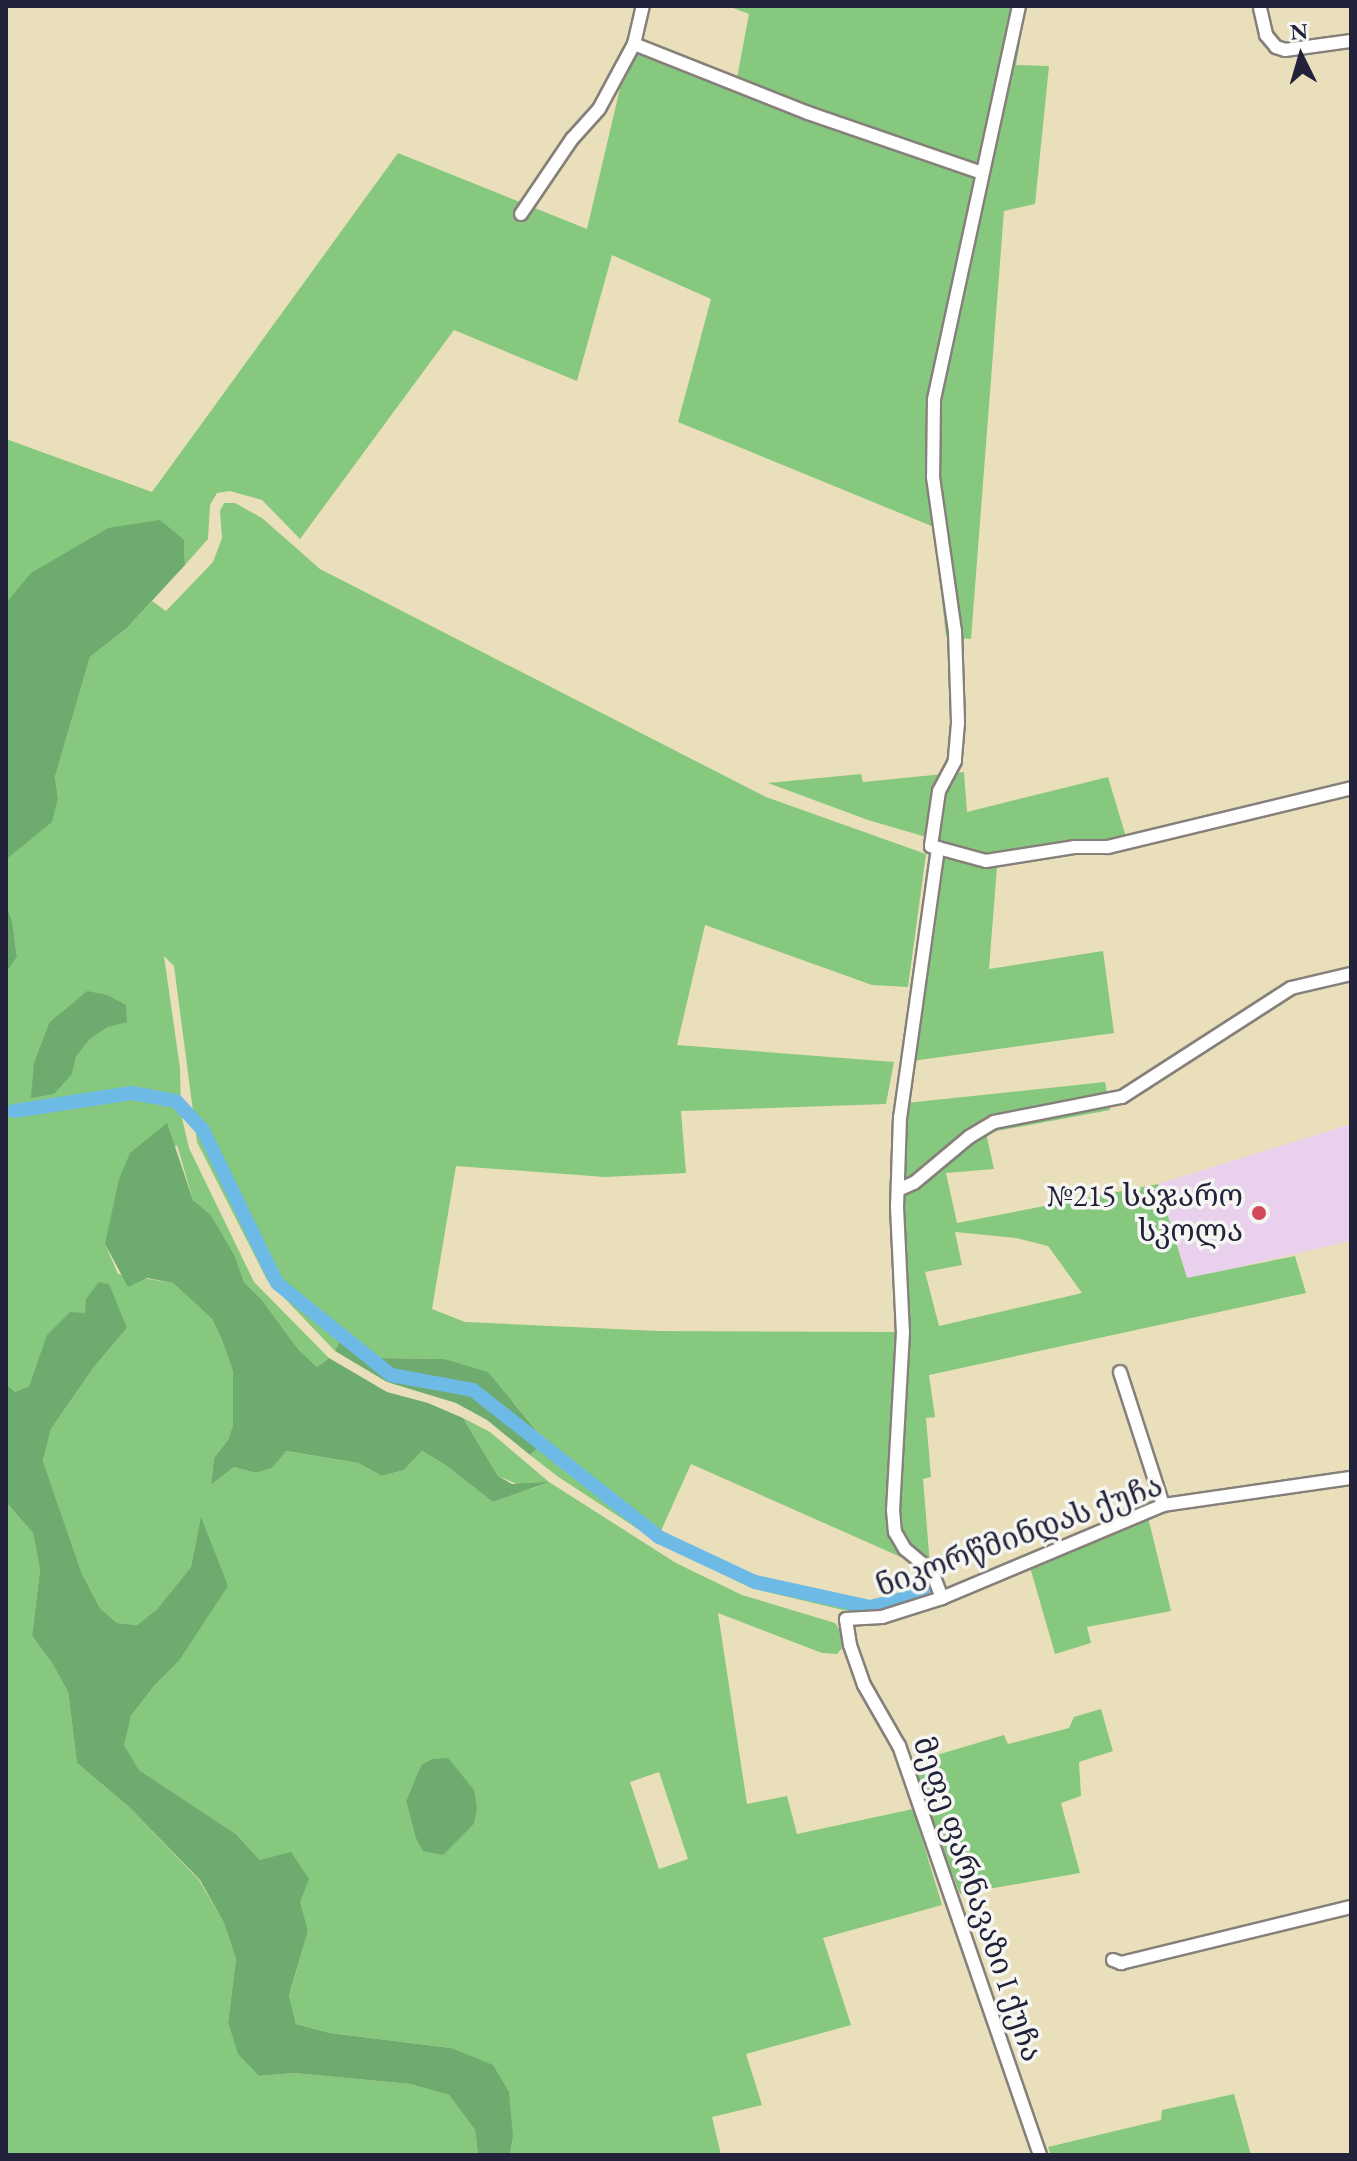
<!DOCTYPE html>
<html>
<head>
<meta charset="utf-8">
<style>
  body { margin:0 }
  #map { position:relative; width:1357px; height:2161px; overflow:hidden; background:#eadfbb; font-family:"EB Garamond","Noto Serif Georgian",serif }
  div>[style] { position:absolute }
  .built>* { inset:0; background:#e9d1ed }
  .green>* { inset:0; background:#87c87f }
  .forest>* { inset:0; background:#6dac6e }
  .canal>* { height:14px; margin:-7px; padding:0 7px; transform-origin:7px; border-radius:7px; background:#6ebae7 }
  .roads { filter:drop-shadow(2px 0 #86807b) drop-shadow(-2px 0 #86807b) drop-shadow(0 2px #86807b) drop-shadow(0 -2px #86807b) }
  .minor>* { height:12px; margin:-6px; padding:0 6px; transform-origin:6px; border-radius:6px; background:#fff }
  .dots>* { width:22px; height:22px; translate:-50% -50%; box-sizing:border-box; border:4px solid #f6f6f2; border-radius:50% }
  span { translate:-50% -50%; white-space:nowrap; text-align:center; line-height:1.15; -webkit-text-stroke:7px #f6f6f2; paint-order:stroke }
  .poi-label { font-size:30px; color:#22223b }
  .right { translate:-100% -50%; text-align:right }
  .street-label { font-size:30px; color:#22223b }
  .frame { position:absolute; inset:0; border:8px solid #22223b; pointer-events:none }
  .north { position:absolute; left:1261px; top:16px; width:80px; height:80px; -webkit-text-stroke:6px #f6f6f2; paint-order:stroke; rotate:355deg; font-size:22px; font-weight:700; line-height:32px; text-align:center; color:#22223b }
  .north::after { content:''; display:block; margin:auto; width:28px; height:36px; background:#22223b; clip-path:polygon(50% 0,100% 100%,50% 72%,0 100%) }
</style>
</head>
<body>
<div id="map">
  <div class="built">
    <i style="clip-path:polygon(1351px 1124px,1351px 1241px,1187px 1279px,1158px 1184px)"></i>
  </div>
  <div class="green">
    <i style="clip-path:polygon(728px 6px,1026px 6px,1016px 65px,1049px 66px,1035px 204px,1004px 211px,971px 639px,946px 637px,934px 527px,678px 422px,711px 299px,612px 255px,577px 381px,454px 330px,300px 539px,262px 500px,230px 491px,217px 493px,210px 505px,208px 539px,185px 565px,184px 540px,108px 528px,72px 551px,6px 603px,6px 439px,152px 492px,398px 153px,587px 229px,632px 37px,737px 78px,749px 14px)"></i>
    <i style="clip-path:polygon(evenodd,224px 503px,235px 503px,262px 518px,320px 569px,766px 797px,926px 854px,908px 987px,872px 985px,705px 925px,677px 1045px,894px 1062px,886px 1104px,681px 1111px,686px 1173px,605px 1177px,456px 1166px,432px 1309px,465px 1322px,658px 1331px,896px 1332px,886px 1526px,903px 1558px,691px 1464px,660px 1533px,738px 1571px,854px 1599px,857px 1603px,893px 1599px,907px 1591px,928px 1590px,932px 1596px,873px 1614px,843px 1610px,751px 1588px,650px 1537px,557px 1476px,530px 1455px,542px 1444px,535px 1429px,513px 1402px,444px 1359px,377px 1358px,341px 1340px,335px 1351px,267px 1280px,197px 1142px,174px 966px,164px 956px,180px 1068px,181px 1114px,189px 1148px,254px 1282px,329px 1358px,317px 1367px,298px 1349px,262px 1300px,244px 1282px,235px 1256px,211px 1215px,193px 1200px,177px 1145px,117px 1203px,105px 1244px,118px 1274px,173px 1283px,212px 1319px,222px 1340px,233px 1372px,233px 1425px,228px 1440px,214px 1458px,211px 1485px,234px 1467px,256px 1473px,272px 1468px,285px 1451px,358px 1463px,382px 1476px,404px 1470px,422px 1451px,444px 1464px,493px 1502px,544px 1484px,522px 1486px,498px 1476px,463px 1418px,490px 1432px,549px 1482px,676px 1563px,742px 1595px,835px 1623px,841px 1632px,843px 1647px,837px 1654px,822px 1653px,718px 1613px,747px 1804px,787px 1796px,797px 1834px,913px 1809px,942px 1905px,823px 1938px,851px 2025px,746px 2054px,762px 2105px,712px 2117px,721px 2155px,510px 2155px,513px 2137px,451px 2048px,330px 2033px,296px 2024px,289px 1997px,308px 1931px,299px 1902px,236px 1834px,139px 1770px,123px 1744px,131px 1716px,154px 1686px,178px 1662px,201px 1519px,191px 1567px,157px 1609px,137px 1625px,117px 1623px,100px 1608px,82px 1574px,43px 1461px,51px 1429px,94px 1367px,127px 1328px,86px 1313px,38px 1361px,29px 1386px,15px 1392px,6px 1384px,6px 973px,17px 957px,12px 920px,6px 905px,6px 865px,8px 858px,40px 829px,58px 798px,55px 777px,90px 657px,127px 628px,152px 601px,166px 611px,213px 562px,222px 538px,220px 511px,224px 503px,49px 1023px,108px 1027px,90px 1039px,76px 1057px,72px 1074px,34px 1062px,49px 1023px,224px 503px,421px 1765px,474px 1824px,459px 1838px,415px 1836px,406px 1801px,421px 1765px,224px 503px,659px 1772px,688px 1859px,659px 1869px,630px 1782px,659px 1772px)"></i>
    <i style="clip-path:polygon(964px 772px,967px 812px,1108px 777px,1126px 837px,984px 854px,868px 820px,768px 783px,861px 774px,863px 782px)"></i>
    <i style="clip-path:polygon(943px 856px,997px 867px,989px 969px,1103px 951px,1114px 1033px,912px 1061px)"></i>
    <i style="clip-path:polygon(evenodd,1105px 1082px,1110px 1110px,986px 1133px,994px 1169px,946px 1173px,957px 1223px,1158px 1184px,1187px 1278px,1295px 1256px,1306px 1293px,929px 1375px,935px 1417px,926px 1418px,931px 1477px,923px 1479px,930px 1565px,901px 1535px,897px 1508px,909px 1290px,900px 1206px,906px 1103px,1105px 1082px,955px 1232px,1016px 1238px,1048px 1246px,1082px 1293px,939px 1326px,925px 1272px,962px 1265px,955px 1232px)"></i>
    <i style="clip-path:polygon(6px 1502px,33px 1533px,40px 1570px,32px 1636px,52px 1663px,68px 1692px,77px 1763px,128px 1806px,199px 1880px,224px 1923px,236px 1959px,228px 2022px,259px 2076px,294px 2073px,410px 2084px,449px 2095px,475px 2130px,478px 2155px,6px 2155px)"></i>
    <i style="clip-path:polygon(1148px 1517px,1171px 1611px,1087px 1627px,1091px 1643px,1055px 1654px,1030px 1567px)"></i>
    <i style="clip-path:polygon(1101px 1709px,1113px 1751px,1079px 1762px,1081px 1796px,1061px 1803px,1080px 1873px,960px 1894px,910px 1763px,1004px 1735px,1008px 1744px,1069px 1728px,1074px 1717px)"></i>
    <i style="clip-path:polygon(1234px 2094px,1251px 2155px,1051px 2155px,1048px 2147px,1161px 2120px,1162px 2110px)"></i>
  </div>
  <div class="forest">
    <i style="clip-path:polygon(160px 520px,184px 540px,185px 565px,127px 628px,90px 657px,55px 777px,58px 798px,52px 822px,8px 858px,6px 865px,6px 603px,31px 573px,108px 528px)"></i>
    <i style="clip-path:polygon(6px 905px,12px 920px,17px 957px,6px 973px)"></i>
    <i style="clip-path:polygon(87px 991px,107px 995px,126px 1005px,127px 1022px,108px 1027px,90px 1039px,76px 1057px,72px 1074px,54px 1094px,31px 1098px,34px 1062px,49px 1023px)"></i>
    <i style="clip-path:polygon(167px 1123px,193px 1200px,211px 1215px,235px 1256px,244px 1282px,262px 1300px,298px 1349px,317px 1367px,329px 1358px,387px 1392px,428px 1403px,463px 1418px,498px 1476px,512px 1484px,549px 1482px,493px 1502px,444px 1464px,422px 1451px,404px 1470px,382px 1476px,358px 1463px,286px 1451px,272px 1468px,256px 1473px,234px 1467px,211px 1485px,214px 1458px,228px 1440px,233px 1425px,233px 1372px,222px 1340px,212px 1319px,173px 1283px,147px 1278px,128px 1287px,105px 1244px,119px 1179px,130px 1153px)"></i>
    <i style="clip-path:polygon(99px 1282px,109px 1284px,127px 1328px,94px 1367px,51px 1429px,43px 1461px,82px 1574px,100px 1608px,117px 1623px,137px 1625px,157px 1609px,191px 1567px,201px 1517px,228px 1586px,178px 1662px,154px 1686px,131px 1716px,124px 1745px,139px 1770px,236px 1834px,260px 1860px,291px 1852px,309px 1879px,300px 1902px,308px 1931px,289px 1996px,296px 2024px,330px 2033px,451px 2048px,493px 2065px,509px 2092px,513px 2137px,510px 2155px,478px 2155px,475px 2130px,449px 2095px,410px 2084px,294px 2073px,259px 2076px,238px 2054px,228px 2022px,236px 1959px,224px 1923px,200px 1880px,128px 1806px,77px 1763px,68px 1692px,52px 1663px,32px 1636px,40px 1570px,33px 1533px,6px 1502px,6px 1384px,15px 1392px,29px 1386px,47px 1335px,70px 1312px,85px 1313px,86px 1299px)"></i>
    <i style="clip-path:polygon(341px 1339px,359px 1352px,377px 1358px,444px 1359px,488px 1372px,535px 1429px,542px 1444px,530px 1455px,487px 1420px,456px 1403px,387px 1382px,335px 1351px)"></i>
    <i style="clip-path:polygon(448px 1758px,474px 1790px,477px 1808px,474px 1824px,443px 1855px,423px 1851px,415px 1836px,406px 1801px,421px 1765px,433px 1759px)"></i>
  </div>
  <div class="canal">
    <i style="left:14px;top:1111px;width:119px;rotate:-8.7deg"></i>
    <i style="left:132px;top:1093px;width:45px;rotate:10.3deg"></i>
    <i style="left:176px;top:1101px;width:40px;rotate:47deg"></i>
    <i style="left:203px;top:1130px;width:170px;rotate:64.2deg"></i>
    <i style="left:277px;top:1283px;width:146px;rotate:38.9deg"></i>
    <i style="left:391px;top:1375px;width:83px;rotate:10.4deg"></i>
    <i style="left:473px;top:1390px;width:237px;rotate:38.3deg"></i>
    <i style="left:659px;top:1537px;width:106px;rotate:25.1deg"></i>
    <i style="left:755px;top:1582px;width:118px;rotate:12.3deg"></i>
    <i style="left:870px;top:1607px;width:58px;rotate:-14deg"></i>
  </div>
  <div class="roads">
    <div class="minor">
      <i style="left:1019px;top:6px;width:403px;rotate:102.2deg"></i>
      <i style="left:934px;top:400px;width:77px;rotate:90.7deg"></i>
      <i style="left:933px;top:477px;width:156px;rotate:81.9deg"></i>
      <i style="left:955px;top:631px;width:92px;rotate:88.1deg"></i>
      <i style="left:958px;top:723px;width:38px;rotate:95deg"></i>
      <i style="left:955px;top:761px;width:34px;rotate:118deg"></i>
      <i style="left:939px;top:791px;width:56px;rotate:98.3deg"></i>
      <i style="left:931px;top:846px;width:57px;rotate:15.3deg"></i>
      <i style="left:986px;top:861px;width:89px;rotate:-9deg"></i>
      <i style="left:1074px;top:847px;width:34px"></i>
      <i style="left:1108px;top:847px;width:250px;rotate:-13.6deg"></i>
      <i style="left:1260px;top:8px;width:28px;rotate:77deg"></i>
      <i style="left:1266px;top:35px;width:16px;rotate:50deg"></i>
      <i style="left:1276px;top:47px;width:9px;rotate:18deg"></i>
      <i style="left:1285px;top:50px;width:67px;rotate:-7.8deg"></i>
      <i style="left:634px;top:44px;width:187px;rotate:21.6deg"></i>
      <i style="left:808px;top:113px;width:184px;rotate:19deg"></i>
      <i style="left:521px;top:214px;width:91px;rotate:-55.8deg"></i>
      <i style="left:572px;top:139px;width:40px;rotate:-48deg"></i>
      <i style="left:599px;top:109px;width:74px;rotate:-61.7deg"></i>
      <i style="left:634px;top:44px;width:39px;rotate:-77deg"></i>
      <i style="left:938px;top:848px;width:272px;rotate:98deg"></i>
      <i style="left:900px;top:1117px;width:90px;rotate:91.9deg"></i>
      <i style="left:897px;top:1207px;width:125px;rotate:87.3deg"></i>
      <i style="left:903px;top:1332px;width:178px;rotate:93.2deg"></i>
      <i style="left:893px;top:1510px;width:22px;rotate:85deg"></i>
      <i style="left:895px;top:1532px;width:20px;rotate:60deg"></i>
      <i style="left:905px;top:1549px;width:35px;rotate:40deg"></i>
      <i style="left:932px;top:1572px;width:28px;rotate:69deg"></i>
      <i style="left:898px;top:1190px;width:17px;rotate:-24deg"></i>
      <i style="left:914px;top:1183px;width:72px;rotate:-39.9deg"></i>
      <i style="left:969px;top:1137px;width:29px;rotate:-31deg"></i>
      <i style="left:994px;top:1122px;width:130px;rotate:-11.1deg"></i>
      <i style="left:1122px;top:1097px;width:201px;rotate:-32.8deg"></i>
      <i style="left:1291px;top:988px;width:62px;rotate:-13.1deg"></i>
      <i style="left:1120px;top:1372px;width:140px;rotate:72.1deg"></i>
      <i style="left:1113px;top:1960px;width:9px;rotate:21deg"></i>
      <i style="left:1121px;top:1963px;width:237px;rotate:-13.7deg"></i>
      <i style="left:1040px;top:2155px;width:433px;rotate:-109deg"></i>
      <i style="left:899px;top:1746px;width:70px;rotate:-119.8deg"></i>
      <i style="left:864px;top:1685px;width:42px;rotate:-109.3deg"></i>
      <i style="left:850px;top:1645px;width:26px;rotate:-99deg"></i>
      <i style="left:846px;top:1619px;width:36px;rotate:-3deg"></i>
      <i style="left:882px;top:1617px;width:63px;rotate:-17.6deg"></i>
      <i style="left:942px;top:1598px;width:240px;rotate:-22.8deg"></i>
      <i style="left:1163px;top:1505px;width:190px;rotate:-8.2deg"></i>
    </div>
  </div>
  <div class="dots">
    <i style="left:1259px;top:1213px;background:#d1495b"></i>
  </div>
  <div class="poi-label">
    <span class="right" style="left:1243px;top:1213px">№215 საჯარო<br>სკოლა</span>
  </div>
  <div class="street-label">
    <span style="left:1019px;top:1536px;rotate:-20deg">ნიკორწმინდას ქუჩა</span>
    <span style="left:978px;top:1899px;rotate:71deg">მეფე ფარნავაზი I ქუჩა</span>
  </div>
  <div class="frame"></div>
  <div class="north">N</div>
</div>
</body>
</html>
